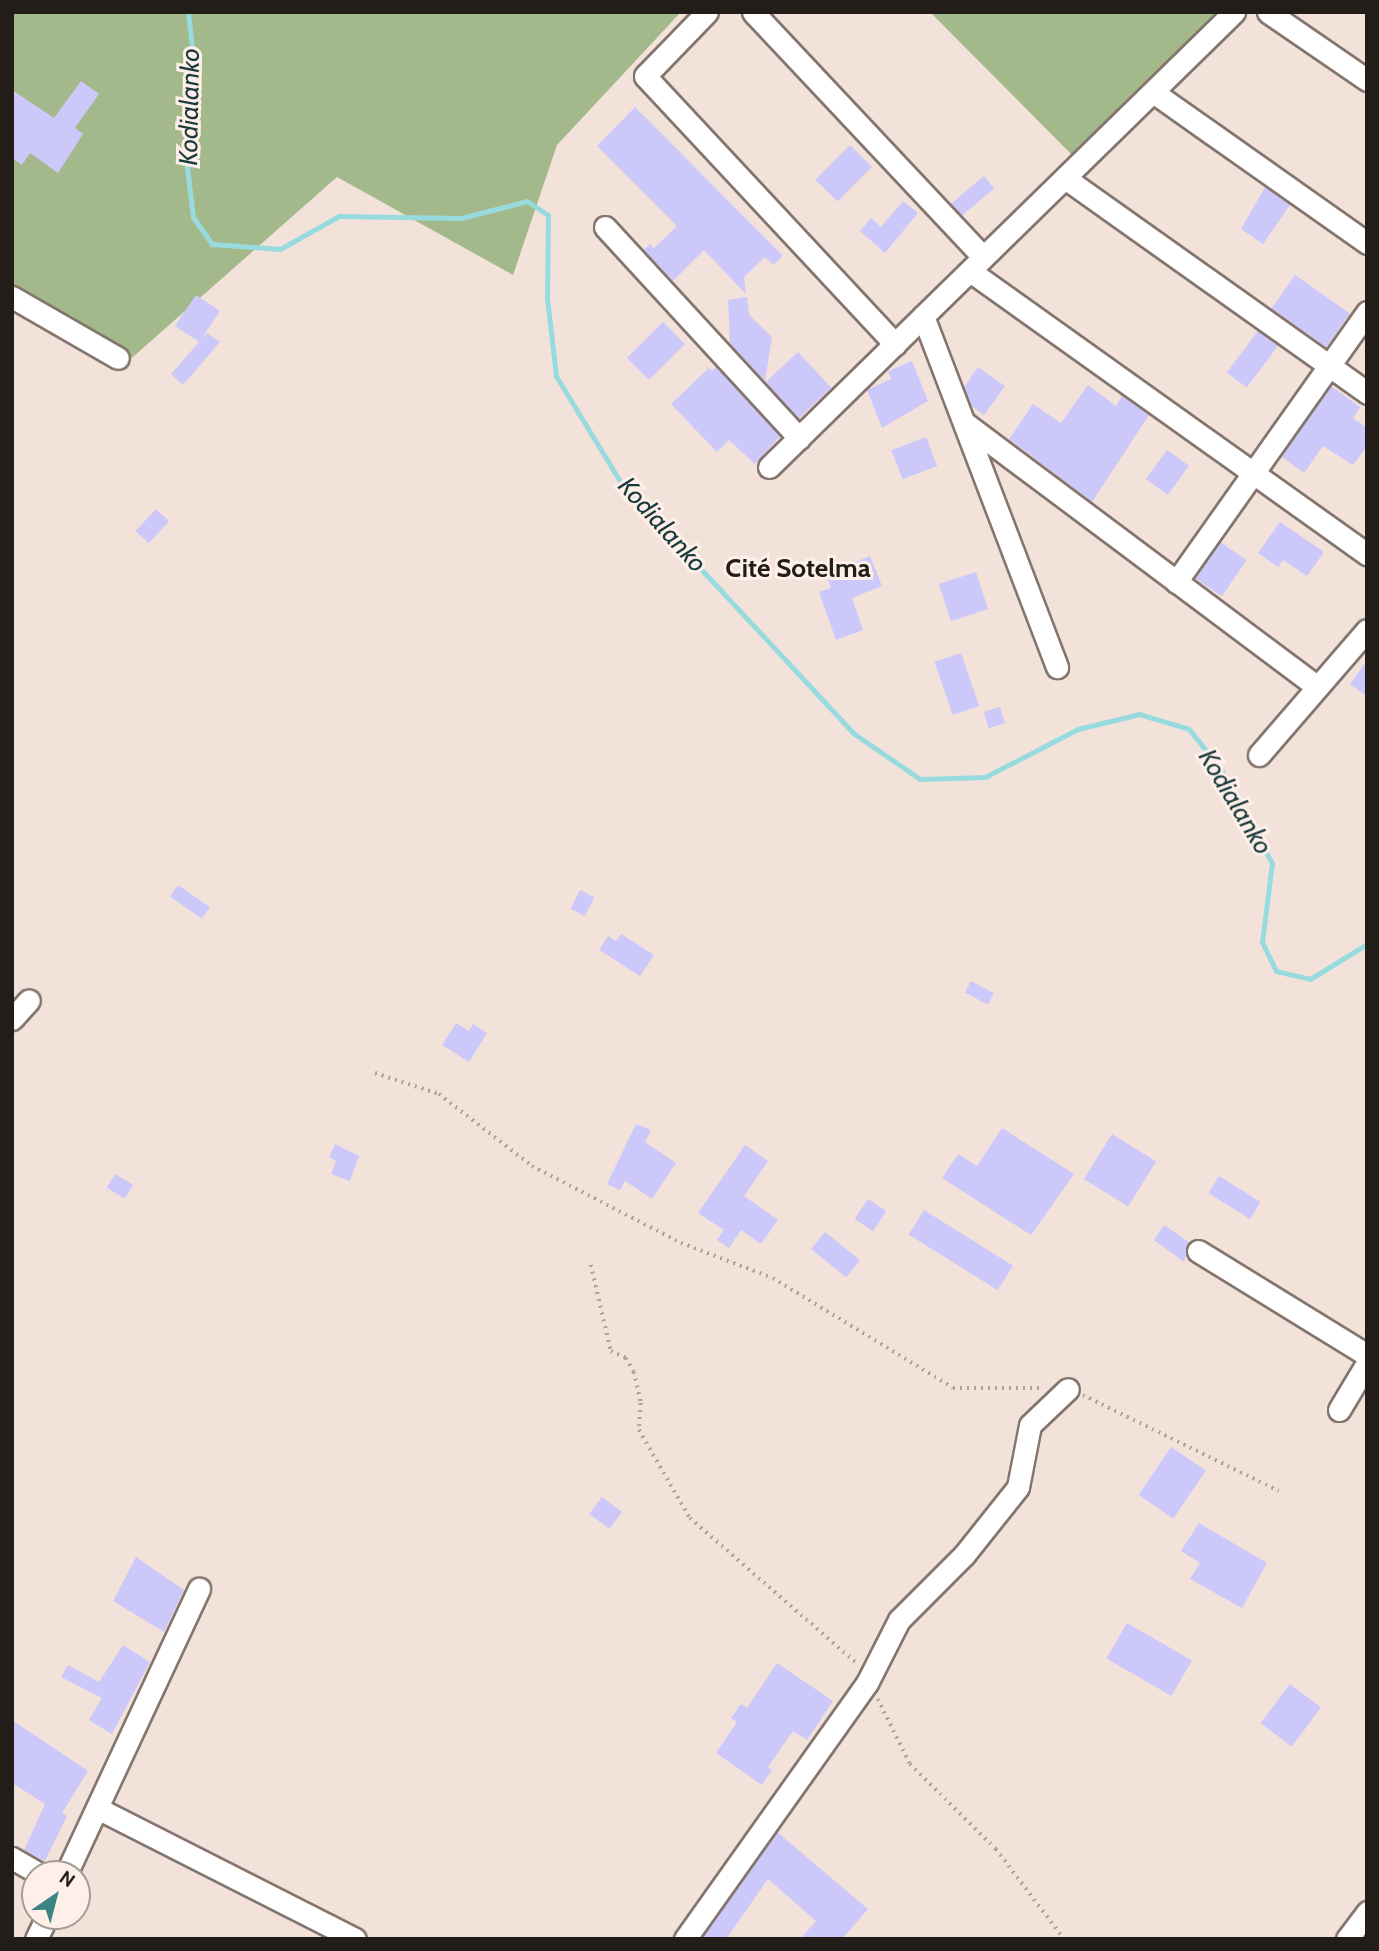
<!DOCTYPE html>
<html>
<head>
<meta charset="utf-8">
<style>
  body { margin:0 }
  #map { position:relative; width:1379px; height:1951px; overflow:hidden; background:#f3e2da; font-family:Cabin,sans-serif }
  div>[style] { position:absolute }
  .forest>* { inset:0; background:#a4b98b }
  .stream>* { height:5px; margin:-2.5px; padding:0 2.5px; transform-origin:2.5px; border-radius:2.5px; background:#98dbdf }
  .building>* { inset:0; background:#ccc8f9; transform-origin:0 0 }
  .path>* { height:3.5px; margin-top:-1.75px; transform-origin:0; background:repeating-linear-gradient(90deg,#afa19b 0 2px,transparent 0 7px) }
  .roads { filter:drop-shadow(2px 0 #84756d) drop-shadow(-2px 0 #84756d) drop-shadow(0 2px #84756d) drop-shadow(0 -2px #84756d) }
  .minor>* { height:21px; margin:-10.5px; padding:0 10.5px; transform-origin:10.5px; border-radius:10.5px; background:#fff }
  span { translate:-50% -50%; white-space:nowrap; text-align:center; line-height:1.15; -webkit-text-stroke:6px #fef0e9; paint-order:stroke }
  .water-label { font-size:26px; color:#193a3d; font-style:italic }
  .neighbourhood-label { font-size:26px; color:#231d1a; font-weight:700 }
  .frame { position:absolute; inset:0; border:14px solid #231d1a; pointer-events:none }
  .north { position:absolute; left:21px; top:1860px; width:70px; height:70px; box-sizing:border-box; background:#fef0e9; border:2px solid #a69c96; border-radius:50%; rotate:35deg; font-size:19px; font-weight:700; line-height:28px; text-align:center; color:#231d1a }
  .north::after { content:''; display:block; margin:auto; width:24px; height:32px; background:#3b8484; clip-path:polygon(50% 0,100% 100%,50% 72%,0 100%) }
</style>
</head>
<body>
<div id="map">
  <div class="forest">
    <i style="clip-path:polygon(12px 12px,681px 12px,557px 145px,513px 275px,337px 177px,117px 371px,12px 284px)"></i>
    <i style="clip-path:polygon(930px 12px,1226px 12px,1073px 156px)"></i>
  </div>
  <div class="stream">
    <i style="left:188px;top:12px;width:71px;rotate:83.6deg"></i>
    <i style="left:196px;top:83px;width:68px;rotate:99.3deg"></i>
    <i style="left:185px;top:150px;width:67px;rotate:83.2deg"></i>
    <i style="left:193px;top:217px;width:33px;rotate:55deg"></i>
    <i style="left:212px;top:244px;width:68px;rotate:4.2deg"></i>
    <i style="left:280px;top:249px;width:68px;rotate:-29.2deg"></i>
    <i style="left:339px;top:216px;width:122px;rotate:0.9deg"></i>
    <i style="left:461px;top:218px;width:68px;rotate:-14.4deg"></i>
    <i style="left:527px;top:201px;width:25px;rotate:34deg"></i>
    <i style="left:548px;top:215px;width:83px;rotate:90.7deg"></i>
    <i style="left:547px;top:298px;width:79px;rotate:83.4deg"></i>
    <i style="left:556px;top:376px;width:125px;rotate:58.7deg"></i>
    <i style="left:621px;top:483px;width:341px;rotate:47.1deg"></i>
    <i style="left:853px;top:733px;width:81px;rotate:34.5deg"></i>
    <i style="left:920px;top:779px;width:65px;rotate:-1.8deg"></i>
    <i style="left:985px;top:777px;width:105px;rotate:-27.3deg"></i>
    <i style="left:1078px;top:729px;width:63px;rotate:-13.8deg"></i>
    <i style="left:1139px;top:714px;width:52px;rotate:16.7deg"></i>
    <i style="left:1189px;top:729px;width:53px;rotate:51.8deg"></i>
    <i style="left:1222px;top:771px;width:105px;rotate:61.5deg"></i>
    <i style="left:1272px;top:863px;width:80px;rotate:97.2deg"></i>
    <i style="left:1262px;top:942px;width:32px;rotate:64deg"></i>
    <i style="left:1276px;top:971px;width:35px;rotate:13deg"></i>
    <i style="left:1310px;top:979px;width:67px;rotate:-31.6deg"></i>
  </div>
  <div class="building">
    <i style="clip-path:polygon(81px 81px,99px 94px,75px 128px,83px 134px,58px 173px,30px 153px,22px 165px,12px 158px,12px 90px,54px 118px)"></i>
    <i style="clip-path:polygon(635px 107px,783px 256px,773px 265px,765px 257px,744px 277px,746px 294px,704px 250px,673px 281px,644px 250px,650px 244px,654px 248px,677px 226px,597px 146px)"></i>
    <i style="left:850px;top:145px;width:31px;height:49px;rotate:45deg"></i>
    <i style="left:984px;top:176px;width:16px;height:43px;rotate:50deg"></i>
    <i style="clip-path:polygon(1265px 187px,1290px 205px,1263px 244px,1241px 229px)"></i>
    <i style="clip-path:polygon(903px 201px,918px 213px,885px 253px,860px 231px,871px 218px,881px 227px)"></i>
    <i style="left:1295px;top:275px;width:67px;height:41px;rotate:35deg"></i>
    <i style="clip-path:polygon(196px 295px,220px 311px,200px 341px,207px 333px,220px 342px,183px 385px,171px 374px,199px 342px,175px 326px)"></i>
    <i style="clip-path:polygon(747px 297px,749px 315px,772px 337px,765px 381px,730px 343px,728px 300px)"></i>
    <i style="left:663px;top:322px;width:31px;height:51px;rotate:45deg"></i>
    <i style="left:1258px;top:331px;width:25px;height:52px;rotate:37deg"></i>
    <i style="left:798px;top:352px;width:49px;height:45px;rotate:47deg"></i>
    <i style="clip-path:polygon(912px 361px,928px 401px,882px 428px,867px 390px,891px 379px,888px 371px)"></i>
    <i style="clip-path:polygon(716px 367px,780px 436px,755px 464px,729px 440px,717px 452px,671px 404px,709px 368px,712px 371px)"></i>
    <i style="clip-path:polygon(978px 367px,1005px 386px,984px 415px,971px 406px,964px 387px)"></i>
    <i style="clip-path:polygon(1088px 385px,1116px 406px,1122px 396px,1149px 415px,1092px 502px,1009px 439px,1033px 404px,1061px 423px)"></i>
    <i style="clip-path:polygon(1331px 386px,1360px 407px,1353px 418px,1367px 428px,1367px 446px,1353px 465px,1323px 446px,1304px 473px,1281px 456px)"></i>
    <i style="left:926px;top:437px;width:31px;height:37px;rotate:69deg"></i>
    <i style="left:1167px;top:450px;width:27px;height:36px;rotate:36deg"></i>
    <i style="left:156px;top:509px;width:18px;height:30px;rotate:43deg"></i>
    <i style="clip-path:polygon(1280px 522px,1324px 552px,1307px 576px,1283px 560px,1278px 567px,1258px 553px)"></i>
    <i style="left:1220px;top:542px;width:32px;height:44px;rotate:34deg"></i>
    <i style="clip-path:polygon(870px 556px,882px 586px,852px 598px,863px 630px,836px 640px,819px 592px,831px 588px,828px 579px,858px 568px,856px 562px)"></i>
    <i style="left:976px;top:572px;width:39px;height:39px;rotate:72deg"></i>
    <i style="left:961px;top:653px;width:56px;height:28px;rotate:71deg"></i>
    <i style="clip-path:polygon(1367px 660px,1367px 696px,1350px 684px)"></i>
    <i style="left:1000px;top:707px;width:17px;height:17px;rotate:73deg"></i>
    <i style="left:178px;top:885px;width:39px;height:14px;rotate:35deg"></i>
    <i style="left:580px;top:890px;width:16px;height:21px;rotate:27deg"></i>
    <i style="clip-path:polygon(621px 934px,654px 955px,640px 976px,599px 950px,608px 936px,616px 941px)"></i>
    <i style="left:971px;top:981px;width:26px;height:13px;rotate:28deg"></i>
    <i style="clip-path:polygon(456px 1023px,469px 1031px,473px 1024px,487px 1033px,469px 1062px,442px 1045px)"></i>
    <i style="clip-path:polygon(636px 1124px,651px 1130px,645px 1142px,676px 1163px,652px 1199px,625px 1181px,620px 1190px,607px 1184px)"></i>
    <i style="clip-path:polygon(1002px 1128px,1074px 1174px,1031px 1235px,942px 1178px,958px 1154px,977px 1166px)"></i>
    <i style="left:1112px;top:1134px;width:52px;height:53px;rotate:32deg"></i>
    <i style="clip-path:polygon(335px 1144px,359px 1156px,350px 1181px,331px 1174px,336px 1161px,329px 1157px)"></i>
    <i style="clip-path:polygon(745px 1145px,768px 1161px,744px 1196px,778px 1220px,761px 1244px,741px 1230px,729px 1248px,717px 1240px,724px 1230px,698px 1213px)"></i>
    <i style="left:115px;top:1174px;width:21px;height:16px;rotate:31deg"></i>
    <i style="left:1219px;top:1176px;width:49px;height:20px;rotate:32deg"></i>
    <i style="left:868px;top:1199px;width:22px;height:24px;rotate:34deg"></i>
    <i style="left:924px;top:1210px;width:105px;height:29px;rotate:32deg"></i>
    <i style="clip-path:polygon(1164px 1225px,1189px 1242px,1184px 1262px,1154px 1240px)"></i>
    <i style="left:825px;top:1232px;width:45px;height:22px;rotate:39deg"></i>
    <i style="left:1171px;top:1447px;width:42px;height:58px;rotate:34deg"></i>
    <i style="left:602px;top:1497px;width:25px;height:21px;rotate:37deg"></i>
    <i style="clip-path:polygon(1199px 1523px,1267px 1563px,1242px 1608px,1190px 1579px,1200px 1563px,1181px 1551px)"></i>
    <i style="clip-path:polygon(136px 1557px,184px 1590px,164px 1632px,113px 1601px)"></i>
    <i style="left:1127px;top:1623px;width:75px;height:41px;rotate:30deg"></i>
    <i style="clip-path:polygon(123px 1645px,150px 1662px,112px 1734px,89px 1720px,102px 1698px,61px 1677px,68px 1665px,99px 1682px)"></i>
    <i style="clip-path:polygon(777px 1663px,833px 1701px,807px 1740px,793px 1731px,768px 1767px,772px 1770px,762px 1785px,716px 1753px,737px 1722px,731px 1718px,741px 1704px,747px 1708px)"></i>
    <i style="left:1290px;top:1684px;width:39px;height:49px;rotate:37deg"></i>
    <i style="clip-path:polygon(12px 1720px,88px 1771px,62px 1813px,67px 1816px,45px 1861px,24px 1850px,45px 1804px,12px 1783px)"></i>
    <i style="clip-path:polygon(777px 1832px,868px 1909px,842px 1939px,800px 1939px,816px 1921px,768px 1879px,726px 1939px,701px 1939px)"></i>
  </div>
  <div class="path">
    <i style="left:375px;top:1073px;width:67px;rotate:18.2deg"></i>
    <i style="left:439px;top:1094px;width:118px;rotate:37.7deg"></i>
    <i style="left:532px;top:1166px;width:168px;rotate:27.3deg"></i>
    <i style="left:681px;top:1243px;width:98px;rotate:20.8deg"></i>
    <i style="left:773px;top:1278px;width:211px;rotate:31.4deg"></i>
    <i style="left:953px;top:1388px;width:89px"></i>
    <i style="left:591px;top:1265px;width:88px;rotate:76.9deg"></i>
    <i style="left:611px;top:1351px;width:17px;rotate:25deg"></i>
    <i style="left:626px;top:1358px;width:16px;rotate:60deg"></i>
    <i style="left:634px;top:1372px;width:32px;rotate:77deg"></i>
    <i style="left:641px;top:1403px;width:27px;rotate:94deg"></i>
    <i style="left:639px;top:1430px;width:102px;rotate:59.9deg"></i>
    <i style="left:690px;top:1518px;width:220px;rotate:41.1deg"></i>
    <i style="left:1083px;top:1395px;width:218px;rotate:26.1deg"></i>
    <i style="left:878px;top:1699px;width:72px;rotate:63.8deg"></i>
    <i style="left:910px;top:1764px;width:121px;rotate:44.7deg"></i>
    <i style="left:996px;top:1849px;width:113px;rotate:52.9deg"></i>
  </div>
  <div class="roads">
    <div class="minor">
      <i style="left:707px;top:12px;width:89px;rotate:134.1deg"></i>
      <i style="left:645px;top:76px;width:367px;rotate:47deg"></i>
      <i style="left:753px;top:12px;width:336px;rotate:46.8deg"></i>
      <i style="left:1268px;top:12px;width:120px;rotate:34.5deg"></i>
      <i style="left:1153px;top:92px;width:262px;rotate:35.2deg"></i>
      <i style="left:1065px;top:178px;width:371px;rotate:35.4deg"></i>
      <i style="left:605px;top:227px;width:287px;rotate:47.4deg"></i>
      <i style="left:970px;top:271px;width:488px;rotate:35.5deg"></i>
      <i style="left:12px;top:297px;width:122px;rotate:29.9deg"></i>
      <i style="left:923px;top:316px;width:376px;rotate:69.1deg"></i>
      <i style="left:966px;top:424px;width:439px;rotate:36.8deg"></i>
      <i style="left:769px;top:467px;width:651px;rotate:-44.38deg"></i>
      <i style="left:1176px;top:582px;width:331px;rotate:-54.7deg"></i>
      <i style="left:1259px;top:755px;width:165px;rotate:-49.2deg"></i>
      <i style="left:12px;top:1019px;width:25px;rotate:-48deg"></i>
      <i style="left:1198px;top:1251px;width:198px;rotate:31.6deg"></i>
      <i style="left:1339px;top:1410px;width:55px;rotate:-59.2deg"></i>
      <i style="left:97px;top:1808px;width:289px;rotate:26.9deg"></i>
      <i style="left:12px;top:1858px;width:32px;rotate:30deg"></i>
      <i style="left:66px;top:1874px;width:315px;rotate:-65deg"></i>
      <i style="left:36px;top:1939px;width:25px;rotate:-64deg"></i>
      <i style="left:685px;top:1939px;width:314px;rotate:-54.6deg"></i>
      <i style="left:867px;top:1683px;width:71px;rotate:-63.1deg"></i>
      <i style="left:899px;top:1620px;width:92px;rotate:-45deg"></i>
      <i style="left:964px;top:1555px;width:87px;rotate:-51.5deg"></i>
      <i style="left:1018px;top:1487px;width:63px;rotate:-79deg"></i>
      <i style="left:1030px;top:1425px;width:52px;rotate:-43.5deg"></i>
      <i style="left:1347px;top:1939px;width:34px;rotate:-53deg"></i>
    </div>
  </div>
  <div class="water-label">
    <span style="left:190px;top:107px;rotate:-89deg">Kodialanko</span>
    <span style="left:662px;top:525px;rotate:48deg">Kodialanko</span>
    <span style="left:1235px;top:802px;rotate:59deg">Kodialanko</span>
  </div>
  <div class="neighbourhood-label">
    <span style="left:798px;top:569px">Cité Sotelma</span>
  </div>
  <div class="frame"></div>
  <div class="north">N</div>
</div>
</body>
</html>
